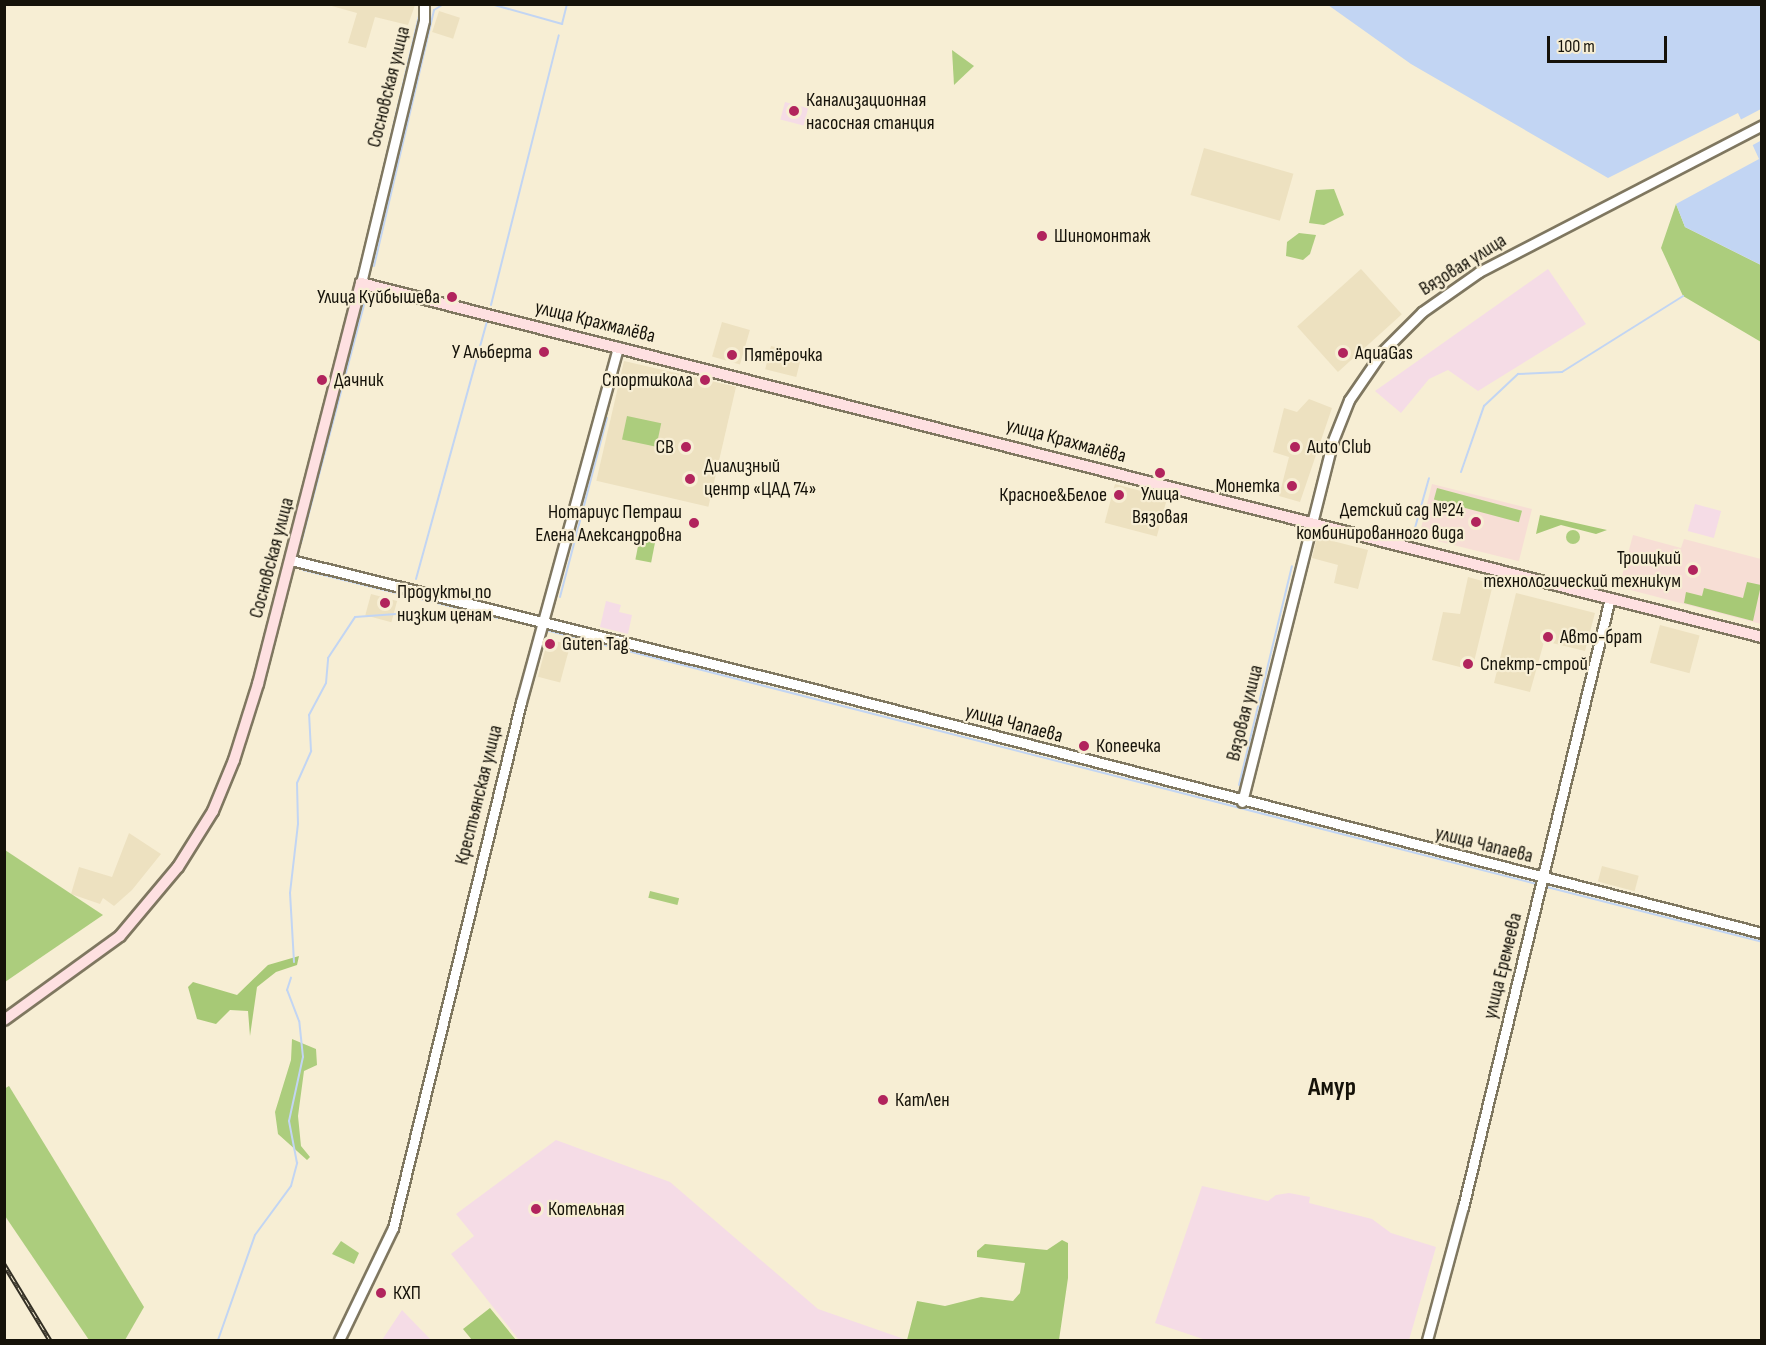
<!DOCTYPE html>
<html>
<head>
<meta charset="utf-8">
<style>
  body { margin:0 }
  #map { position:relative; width:1766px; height:1345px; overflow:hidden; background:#f7eed4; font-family:"Sofia Sans Condensed",sans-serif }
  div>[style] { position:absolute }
  .built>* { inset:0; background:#ede1c0; transform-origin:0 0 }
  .industrial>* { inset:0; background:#f5dce6; transform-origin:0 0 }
  .education>* { inset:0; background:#f7ded5; transform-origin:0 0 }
  .green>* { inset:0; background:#accd7d; transform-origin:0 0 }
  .round { border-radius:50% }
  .forest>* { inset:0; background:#a7c976 }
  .water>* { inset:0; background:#c2d5f3 }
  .pier>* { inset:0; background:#f7eed4 }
  .stream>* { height:2px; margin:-1px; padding:0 1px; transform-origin:1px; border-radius:1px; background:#c2d5f3 }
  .roads { filter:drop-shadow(2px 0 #7f7760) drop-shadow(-2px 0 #7f7760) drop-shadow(0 2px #7f7760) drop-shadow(0 -2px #7f7760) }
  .tertiary>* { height:9px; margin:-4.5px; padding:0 4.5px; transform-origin:4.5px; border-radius:4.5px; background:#fff }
  .secondary>* { height:10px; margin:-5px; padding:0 5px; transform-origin:5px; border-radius:5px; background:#fee0e1 }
  .rail>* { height:4.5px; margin-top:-2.25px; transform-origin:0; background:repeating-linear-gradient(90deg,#f7eed4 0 7px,#332f24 0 14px); box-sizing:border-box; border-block:2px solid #332f24 }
  .dots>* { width:16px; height:16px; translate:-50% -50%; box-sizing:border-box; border:3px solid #f7eed4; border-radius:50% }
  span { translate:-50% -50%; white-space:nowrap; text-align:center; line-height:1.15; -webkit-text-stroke:4.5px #f7eed4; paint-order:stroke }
  .street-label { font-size:20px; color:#151209 }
  .poi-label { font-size:20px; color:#151209 }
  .left { translate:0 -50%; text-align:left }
  .right { translate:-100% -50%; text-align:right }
  .district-label { font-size:26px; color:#151209; font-weight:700 }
  .frame { position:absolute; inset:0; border:6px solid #151209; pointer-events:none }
  .scale { position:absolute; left:1547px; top:36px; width:120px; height:27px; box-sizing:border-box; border:3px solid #151209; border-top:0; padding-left:8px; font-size:18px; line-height:21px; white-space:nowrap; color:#151209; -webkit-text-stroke:4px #f7eed4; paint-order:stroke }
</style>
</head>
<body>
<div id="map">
  <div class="built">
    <i style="clip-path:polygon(328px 5px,415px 5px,408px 25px,375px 17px,366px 48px,348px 43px,357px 13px)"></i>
    <i style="left:439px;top:11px;width:22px;height:22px;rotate:18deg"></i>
    <i style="left:1204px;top:148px;width:93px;height:49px;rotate:16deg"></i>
    <i style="left:1361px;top:269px;width:61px;height:86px;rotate:48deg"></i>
    <i style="left:722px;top:322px;width:29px;height:36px;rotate:16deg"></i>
    <i style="left:771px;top:346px;width:32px;height:24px;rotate:14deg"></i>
    <i style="left:624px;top:361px;width:115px;height:123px;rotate:13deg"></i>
    <i style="clip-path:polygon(1309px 399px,1332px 408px,1300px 502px,1279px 496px,1289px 457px,1273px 452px,1284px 408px,1297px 412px)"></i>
    <i style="left:1115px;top:484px;width:54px;height:40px;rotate:15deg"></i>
    <i style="clip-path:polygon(1317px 537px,1368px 550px,1358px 589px,1334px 583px,1338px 565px,1312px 558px)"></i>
    <i style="clip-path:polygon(1468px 577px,1493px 584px,1472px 670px,1432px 660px,1443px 612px,1460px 614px)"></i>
    <i style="clip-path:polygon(1516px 593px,1595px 613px,1585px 651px,1540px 640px,1544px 642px,1530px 692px,1494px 683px)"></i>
    <i style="left:371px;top:594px;width:27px;height:22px;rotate:15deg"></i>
    <i style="left:1660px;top:625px;width:41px;height:39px;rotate:15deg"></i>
    <i style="left:548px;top:639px;width:23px;height:39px;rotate:15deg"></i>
    <i style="clip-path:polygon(129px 833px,161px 854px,132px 890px,114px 906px,103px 898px,100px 904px,71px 894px,79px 867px,112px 877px)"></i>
    <i style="left:1602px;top:866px;width:38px;height:16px;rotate:15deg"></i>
  </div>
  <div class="industrial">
    <i style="left:785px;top:102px;width:24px;height:18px;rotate:15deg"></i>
    <i style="clip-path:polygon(1548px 269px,1586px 324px,1478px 391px,1448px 370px,1429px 379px,1401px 413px,1375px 391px)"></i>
    <i style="left:1695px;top:504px;width:27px;height:28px;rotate:15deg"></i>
    <i style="clip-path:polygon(606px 601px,621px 605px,619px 612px,632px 615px,628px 634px,600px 627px)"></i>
    <i style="clip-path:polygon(556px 1140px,670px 1182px,818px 1309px,907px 1340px,519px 1340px,451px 1254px,474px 1236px,456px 1214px)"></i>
    <i style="clip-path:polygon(1202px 1186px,1268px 1201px,1276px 1195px,1289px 1193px,1310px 1197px,1309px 1203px,1372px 1219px,1391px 1233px,1436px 1247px,1409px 1340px,1206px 1340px,1155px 1323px)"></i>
    <i style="clip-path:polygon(402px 1310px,431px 1340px,382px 1340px)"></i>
  </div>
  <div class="education">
    <i style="left:1432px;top:484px;width:103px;height:54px;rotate:14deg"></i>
    <i style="clip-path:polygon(1633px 535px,1681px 548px,1684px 539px,1761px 559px,1761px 624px,1619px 587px)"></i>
  </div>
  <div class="green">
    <i style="clip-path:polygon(952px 50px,974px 66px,954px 85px)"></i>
    <i style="clip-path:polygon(1334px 189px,1344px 215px,1324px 225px,1309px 223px,1316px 190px)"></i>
    <i style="clip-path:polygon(1676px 204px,1685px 227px,1761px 265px,1761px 342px,1683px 296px,1661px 248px)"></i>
    <i style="clip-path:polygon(1299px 233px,1316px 235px,1310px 254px,1303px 260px,1286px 256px,1287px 242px)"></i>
    <i style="left:627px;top:416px;width:35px;height:24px;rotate:12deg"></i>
    <i style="left:1437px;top:488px;width:88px;height:12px;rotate:15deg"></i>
    <i class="round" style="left:1566px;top:530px;width:14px;height:14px"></i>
    <i style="left:640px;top:536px;width:16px;height:24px;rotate:11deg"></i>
    <i style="clip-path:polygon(5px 850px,103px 915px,5px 982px,4px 982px)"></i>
    <i style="left:650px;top:891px;width:30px;height:7px;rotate:14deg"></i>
    <i style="clip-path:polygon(292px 1039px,316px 1049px,317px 1065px,304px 1071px,298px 1116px,301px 1146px,310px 1157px,307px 1160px,278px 1134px,275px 1112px,291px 1060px)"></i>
    <i style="clip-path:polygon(9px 1086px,144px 1307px,125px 1340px,89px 1340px,5px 1216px,4px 1089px)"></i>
    <i style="clip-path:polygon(341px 1241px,359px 1253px,354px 1264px,332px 1254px)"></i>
  </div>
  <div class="forest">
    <i style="clip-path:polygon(1540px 515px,1607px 530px,1596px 534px,1561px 525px,1536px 534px)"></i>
    <i style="clip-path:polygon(1747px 582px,1761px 585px,1753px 621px,1684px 603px,1686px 592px,1702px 596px,1704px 588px,1743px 598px)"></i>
    <i style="clip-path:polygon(299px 956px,297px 965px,276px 972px,257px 987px,250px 1036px,248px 1011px,230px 1010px,216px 1024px,197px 1019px,188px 987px,193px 982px,237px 995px,268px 965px)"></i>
    <i style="clip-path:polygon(1062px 1240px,1068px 1243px,1068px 1278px,1059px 1340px,907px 1340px,917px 1301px,945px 1306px,981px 1297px,1013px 1301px,1020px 1293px,1025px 1263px,977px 1257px,977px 1251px,985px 1244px,1047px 1250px)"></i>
    <i style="clip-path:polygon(490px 1308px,516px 1340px,472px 1340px,463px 1329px)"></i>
  </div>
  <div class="water">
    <i style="clip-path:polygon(1328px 5px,1761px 5px,1761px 265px,1685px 227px,1676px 204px,1759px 159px,1738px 113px,1608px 178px,1411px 64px)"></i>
  </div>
  <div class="pier">
    <i style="clip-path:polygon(1761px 109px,1762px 140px,1751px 146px,1740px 120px)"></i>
  </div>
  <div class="stream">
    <i style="left:491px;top:4px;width:74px;rotate:15.7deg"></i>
    <i style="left:562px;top:24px;width:21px;rotate:-76deg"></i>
    <i style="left:364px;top:252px;width:246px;rotate:-76.9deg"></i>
    <i style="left:374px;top:266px;width:263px;rotate:-76.8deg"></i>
    <i style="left:434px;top:10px;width:9px;rotate:-32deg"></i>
    <i style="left:491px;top:305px;width:278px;rotate:-75.9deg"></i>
    <i style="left:1461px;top:472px;width:70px;rotate:-70.8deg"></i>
    <i style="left:1484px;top:406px;width:47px;rotate:-43.3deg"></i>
    <i style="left:1518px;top:374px;width:44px;rotate:-2.6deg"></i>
    <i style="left:1562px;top:372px;width:143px;rotate:-32.1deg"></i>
    <i style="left:1413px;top:535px;width:59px;rotate:-74.3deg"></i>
    <i style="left:301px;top:543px;width:262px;rotate:-75.2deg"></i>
    <i style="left:1386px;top:548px;width:28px;rotate:13deg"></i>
    <i style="left:303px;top:570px;width:201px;rotate:13.8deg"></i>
    <i style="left:416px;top:579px;width:268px;rotate:-74.6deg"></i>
    <i style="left:560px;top:597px;width:185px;rotate:-75.3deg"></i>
    <i style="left:546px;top:630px;width:1023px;rotate:14.38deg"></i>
    <i style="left:1239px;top:785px;width:225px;rotate:-76.4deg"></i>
    <i style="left:1543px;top:886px;width:226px;rotate:14.3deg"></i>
    <i style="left:294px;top:962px;width:69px;rotate:-93.3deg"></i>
    <i style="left:290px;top:893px;width:69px;rotate:-83.4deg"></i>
    <i style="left:298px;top:824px;width:41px;rotate:-91.4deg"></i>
    <i style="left:297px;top:783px;width:35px;rotate:-66deg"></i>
    <i style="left:311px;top:751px;width:36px;rotate:-93deg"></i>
    <i style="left:309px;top:715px;width:36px;rotate:-62deg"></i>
    <i style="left:326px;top:683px;width:25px;rotate:-85deg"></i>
    <i style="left:328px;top:658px;width:49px;rotate:-56.6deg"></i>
    <i style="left:355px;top:617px;width:41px;rotate:-4.2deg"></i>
    <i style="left:218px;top:1340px;width:111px;rotate:-70.6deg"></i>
    <i style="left:255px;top:1235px;width:61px;rotate:-53.7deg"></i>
    <i style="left:291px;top:1186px;width:24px;rotate:-75deg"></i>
    <i style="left:297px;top:1163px;width:43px;rotate:-100.8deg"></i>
    <i style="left:289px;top:1121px;width:66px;rotate:-77.7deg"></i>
    <i style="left:303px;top:1057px;width:36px;rotate:-96deg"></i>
    <i style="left:299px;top:1021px;width:33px;rotate:-111deg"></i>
    <i style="left:287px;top:990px;width:13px;rotate:-72deg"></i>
  </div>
  <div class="roads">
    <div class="tertiary">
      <i style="left:361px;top:283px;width:270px;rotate:-76.5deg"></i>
      <i style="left:424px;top:20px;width:16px;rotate:-90deg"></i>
      <i style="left:291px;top:560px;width:530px;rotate:13.85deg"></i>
      <i style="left:806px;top:687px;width:987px;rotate:14.43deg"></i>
      <i style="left:1242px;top:802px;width:370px;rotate:-75.9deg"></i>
      <i style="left:1332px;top:443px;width:46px;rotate:-68.4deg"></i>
      <i style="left:1349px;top:400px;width:58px;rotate:-55.5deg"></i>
      <i style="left:1382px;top:352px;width:57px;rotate:-45deg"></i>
      <i style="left:1422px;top:312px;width:70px;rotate:-35.1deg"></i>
      <i style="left:1479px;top:272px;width:319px;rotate:-27.4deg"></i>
      <i style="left:339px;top:1340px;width:124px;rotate:-64.3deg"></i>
      <i style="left:393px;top:1228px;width:541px;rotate:-76.32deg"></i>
      <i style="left:521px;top:702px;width:368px;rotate:-74.7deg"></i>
      <i style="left:1427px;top:1340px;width:138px;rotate:-74.9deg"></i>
      <i style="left:1463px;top:1207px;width:626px;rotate:-76.43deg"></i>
    </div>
    <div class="secondary">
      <i style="left:4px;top:1020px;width:143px;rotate:-35.9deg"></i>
      <i style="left:120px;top:936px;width:90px;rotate:-50deg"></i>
      <i style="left:178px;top:867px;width:66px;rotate:-58deg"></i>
      <i style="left:213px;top:811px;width:55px;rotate:-67.6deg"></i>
      <i style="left:234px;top:760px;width:80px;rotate:-72.5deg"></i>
      <i style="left:258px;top:684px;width:414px;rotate:-75.6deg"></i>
      <i style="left:361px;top:283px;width:1445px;rotate:14.18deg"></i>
    </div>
  </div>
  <div class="rail">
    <i style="left:4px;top:1264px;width:89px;rotate:58.8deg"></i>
  </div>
  <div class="dots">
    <i style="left:794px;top:111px;background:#b1245d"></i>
    <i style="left:1042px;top:236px;background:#b1245d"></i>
    <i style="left:452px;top:297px;background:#b1245d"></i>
    <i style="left:544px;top:352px;background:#b1245d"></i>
    <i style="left:1343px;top:353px;background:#b1245d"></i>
    <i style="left:732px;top:355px;background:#b1245d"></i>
    <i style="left:322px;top:380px;background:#b1245d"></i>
    <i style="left:705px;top:380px;background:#b1245d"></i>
    <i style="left:686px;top:447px;background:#b1245d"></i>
    <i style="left:1295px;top:447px;background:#b1245d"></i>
    <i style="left:1160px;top:473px;background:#b1245d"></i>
    <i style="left:690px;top:479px;background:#b1245d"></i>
    <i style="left:1292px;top:486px;background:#b1245d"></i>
    <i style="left:1119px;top:495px;background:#b1245d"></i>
    <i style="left:1476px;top:522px;background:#b1245d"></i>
    <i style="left:694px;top:523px;background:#b1245d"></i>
    <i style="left:1693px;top:570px;background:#b1245d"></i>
    <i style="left:385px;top:603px;background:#b1245d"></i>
    <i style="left:1548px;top:637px;background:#b1245d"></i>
    <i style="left:550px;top:644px;background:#b1245d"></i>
    <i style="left:1468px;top:664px;background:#b1245d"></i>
    <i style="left:1084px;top:746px;background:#b1245d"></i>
    <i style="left:883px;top:1100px;background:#b1245d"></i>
    <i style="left:536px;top:1209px;background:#b1245d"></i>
    <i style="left:381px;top:1293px;background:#b1245d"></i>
  </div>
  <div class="street-label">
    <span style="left:389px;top:87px;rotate:-76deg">Сосновская улица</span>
    <span style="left:1463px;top:265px;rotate:-32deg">Вязовая улица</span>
    <span style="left:595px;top:322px;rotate:14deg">улица Крахмалёва</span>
    <span style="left:1066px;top:441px;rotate:15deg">улица Крахмалёва</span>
    <span style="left:272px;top:558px;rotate:-75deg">Сосновская улица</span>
    <span style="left:1245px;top:713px;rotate:-76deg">Вязовая улица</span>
    <span style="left:1014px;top:724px;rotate:15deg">улица Чапаева</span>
    <span style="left:479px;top:795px;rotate:-76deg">Крестьянская улица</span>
    <span style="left:1484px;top:845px;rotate:14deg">улица Чапаева</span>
    <span style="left:1503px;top:966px;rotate:-76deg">улица Еремеева</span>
  </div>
  <div class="poi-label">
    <span class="left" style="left:806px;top:112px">Канализационная<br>насосная станция</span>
    <span class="left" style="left:1054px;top:236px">Шиномонтаж</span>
    <span class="right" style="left:440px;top:297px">Улица Куйбышева</span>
    <span class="right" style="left:532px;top:352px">У Альберта</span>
    <span class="left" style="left:1355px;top:353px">AquaGas</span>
    <span class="left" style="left:744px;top:355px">Пятёрочка</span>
    <span class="left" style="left:334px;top:380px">Дачник</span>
    <span class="right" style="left:693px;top:380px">Спортшкола</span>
    <span class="right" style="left:674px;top:447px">СВ</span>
    <span class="left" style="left:1307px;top:447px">Auto Club</span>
    <span class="left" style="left:704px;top:478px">Диализный<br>центр «ЦАД 74»</span>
    <span class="right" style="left:1280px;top:486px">Монетка</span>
    <span style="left:1160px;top:506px">Улица<br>Вязовая</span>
    <span class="right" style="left:1107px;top:495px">Красное&amp;Белое</span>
    <span class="right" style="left:1464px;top:522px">Детский сад №24<br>комбинированного вида</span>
    <span class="right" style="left:682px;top:524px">Нотариус Петраш<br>Елена Александровна</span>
    <span class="right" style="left:1681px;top:570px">Троицкий<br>технологический техникум</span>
    <span class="left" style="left:397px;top:604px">Продукты по<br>низким ценам</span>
    <span class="left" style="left:1560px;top:637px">Авто-брат</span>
    <span class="left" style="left:562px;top:644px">Guten Tag</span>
    <span class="left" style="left:1480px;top:664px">Спектр-строй</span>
    <span class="left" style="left:1096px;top:746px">Копеечка</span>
    <span class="left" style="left:895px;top:1100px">КатЛен</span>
    <span class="left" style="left:548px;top:1209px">Котельная</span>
    <span class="left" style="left:393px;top:1293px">КХП</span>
  </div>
  <div class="district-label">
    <span style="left:1332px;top:1088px">Амур</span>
  </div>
  <div class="frame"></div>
  <div class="scale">100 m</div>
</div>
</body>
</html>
